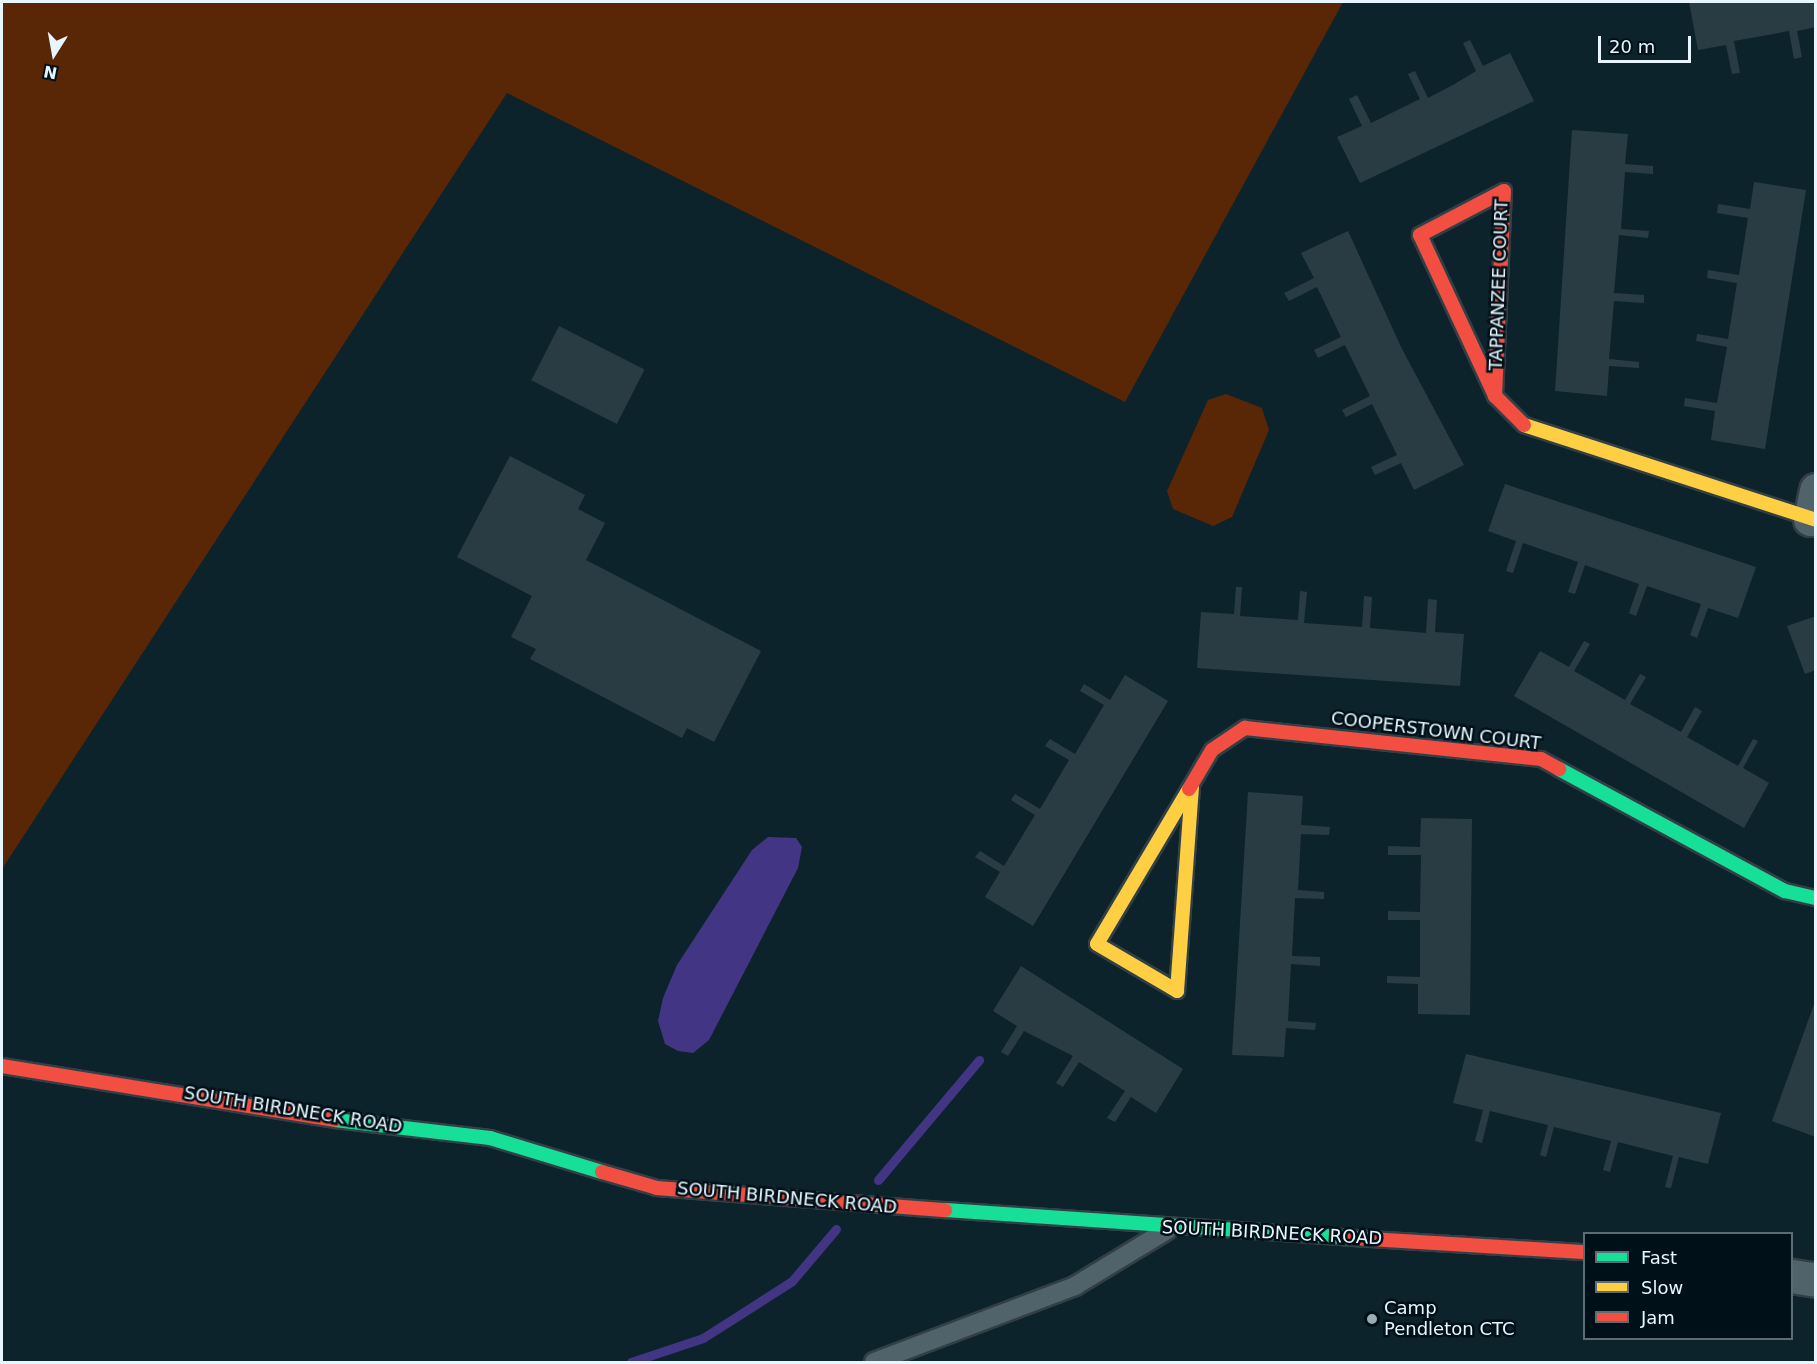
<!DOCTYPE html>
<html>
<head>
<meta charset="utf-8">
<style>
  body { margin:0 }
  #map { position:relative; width:1817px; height:1364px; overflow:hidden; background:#0d232b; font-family:"DejaVu Sans",sans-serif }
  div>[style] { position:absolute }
  .green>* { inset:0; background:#592606 }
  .water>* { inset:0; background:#423684 }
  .stream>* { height:9px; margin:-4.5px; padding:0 4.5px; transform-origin:4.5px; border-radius:4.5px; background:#423684 }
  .building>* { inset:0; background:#2a3c43; transform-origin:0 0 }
  .roads { filter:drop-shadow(2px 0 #323f45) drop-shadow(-2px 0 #323f45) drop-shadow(0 2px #323f45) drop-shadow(0 -2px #323f45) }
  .lane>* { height:18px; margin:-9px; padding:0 9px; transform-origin:9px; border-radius:9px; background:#50636b }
  .street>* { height:33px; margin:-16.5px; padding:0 16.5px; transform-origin:16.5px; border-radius:16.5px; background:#50636b }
  .fast>* { height:14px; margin:-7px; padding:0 7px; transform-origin:7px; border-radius:7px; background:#16e098 }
  .slow>* { height:14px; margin:-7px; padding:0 7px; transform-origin:7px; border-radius:7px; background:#ffcf43 }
  .jam>* { height:14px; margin:-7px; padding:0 7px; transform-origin:7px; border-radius:7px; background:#f24e42 }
  .dots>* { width:16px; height:16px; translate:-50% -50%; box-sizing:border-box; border:3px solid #001018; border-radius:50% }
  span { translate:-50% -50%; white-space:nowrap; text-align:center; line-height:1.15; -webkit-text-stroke:5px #001018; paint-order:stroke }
  .street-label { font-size:18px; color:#e7f6fd }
  .poi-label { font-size:18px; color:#e7f6fd }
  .left { translate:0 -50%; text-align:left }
  .frame { position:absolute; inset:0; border:3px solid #e7f6fd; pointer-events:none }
  .legend { position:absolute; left:1583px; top:1232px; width:210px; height:108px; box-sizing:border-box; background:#001018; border:2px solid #5c6c74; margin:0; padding:8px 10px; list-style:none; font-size:18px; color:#e7f6fd }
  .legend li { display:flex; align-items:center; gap:12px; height:30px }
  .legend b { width:30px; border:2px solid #5c6c74 }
  .north { position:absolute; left:24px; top:24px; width:60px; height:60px; -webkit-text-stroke:4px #001018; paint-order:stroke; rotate:191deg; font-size:16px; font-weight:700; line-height:24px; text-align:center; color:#e7f6fd }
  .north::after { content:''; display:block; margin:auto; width:21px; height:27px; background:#e7f6fd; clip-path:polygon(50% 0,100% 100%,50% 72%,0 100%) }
  .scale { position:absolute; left:1598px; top:36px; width:93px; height:27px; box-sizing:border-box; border:3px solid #e7f6fd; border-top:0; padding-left:8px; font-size:18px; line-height:21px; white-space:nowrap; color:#e7f6fd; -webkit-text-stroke:4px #001018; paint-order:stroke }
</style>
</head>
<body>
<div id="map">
  <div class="green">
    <i style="clip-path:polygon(2px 2px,1343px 2px,1125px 402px,507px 93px,2px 869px)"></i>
    <i style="clip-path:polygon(1226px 394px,1262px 408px,1269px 430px,1232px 517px,1213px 526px,1173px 509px,1167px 491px,1208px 400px)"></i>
  </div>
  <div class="water">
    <i style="clip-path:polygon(768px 837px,796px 838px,802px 847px,798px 868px,709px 1040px,693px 1053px,678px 1051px,665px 1044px,658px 1021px,663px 998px,677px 965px,752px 850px)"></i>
  </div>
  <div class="stream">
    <i style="left:878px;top:1180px;width:157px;rotate:-49.9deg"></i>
    <i style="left:631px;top:1362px;width:76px;rotate:-18.4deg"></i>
    <i style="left:703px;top:1338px;width:106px;rotate:-32.6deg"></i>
    <i style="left:792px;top:1281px;width:68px;rotate:-49.8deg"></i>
  </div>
  <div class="building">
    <i style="clip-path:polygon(1689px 2px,1816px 2px,1816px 27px,1797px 31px,1802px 57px,1794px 59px,1789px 31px,1734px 41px,1740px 73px,1732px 74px,1726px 45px,1698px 50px)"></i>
    <i style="clip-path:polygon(1470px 40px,1483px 66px,1510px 53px,1534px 101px,1360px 183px,1337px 137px,1362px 126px,1349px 99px,1357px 95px,1371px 123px,1420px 99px,1408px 74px,1415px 71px,1428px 98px,1453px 85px,1476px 71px,1463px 43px)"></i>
    <i style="clip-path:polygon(1572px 130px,1628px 134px,1625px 164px,1653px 166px,1653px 174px,1625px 172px,1621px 229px,1649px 231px,1648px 238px,1619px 235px,1614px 293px,1644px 295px,1644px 303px,1614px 301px,1609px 359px,1639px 362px,1639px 368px,1609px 366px,1607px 396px,1555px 391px)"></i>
    <i style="clip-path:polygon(1754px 182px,1806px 190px,1765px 449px,1711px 440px,1715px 411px,1684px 406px,1685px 398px,1717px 403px,1727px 347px,1696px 341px,1697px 334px,1728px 339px,1737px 283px,1707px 278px,1708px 270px,1739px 275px,1748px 218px,1717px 213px,1718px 204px,1750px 209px)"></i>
    <i style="clip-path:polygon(1348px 231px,1402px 349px,1464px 465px,1414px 490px,1401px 463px,1375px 475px,1371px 467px,1397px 455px,1372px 404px,1346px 417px,1342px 410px,1370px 396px,1345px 345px,1318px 358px,1314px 350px,1341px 337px,1317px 287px,1289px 301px,1284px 293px,1314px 278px,1301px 253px)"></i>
    <i style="left:559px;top:326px;width:96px;height:61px;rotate:27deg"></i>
    <i style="clip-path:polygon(510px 456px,585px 495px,578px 509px,605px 523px,586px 560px,761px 651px,714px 742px,687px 728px,682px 738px,530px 659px,536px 649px,511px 637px,532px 596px,457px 557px)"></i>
    <i style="clip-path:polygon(1505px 484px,1756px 567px,1738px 618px,1708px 608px,1697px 638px,1690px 635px,1701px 604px,1647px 586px,1636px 616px,1629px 613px,1639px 584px,1585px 565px,1575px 594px,1568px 592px,1578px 562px,1523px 543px,1513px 573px,1506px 571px,1516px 541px,1488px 531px)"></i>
    <i style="clip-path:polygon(1236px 587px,1242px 587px,1240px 616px,1298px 620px,1300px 591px,1307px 592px,1304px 623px,1362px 627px,1364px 596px,1372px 597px,1370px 628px,1426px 633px,1428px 599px,1437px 600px,1435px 632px,1464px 634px,1460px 686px,1197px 668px,1201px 612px,1234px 614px)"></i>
    <i style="clip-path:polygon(1816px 616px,1816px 670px,1805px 674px,1787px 626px)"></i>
    <i style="clip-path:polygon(1584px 641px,1590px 644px,1574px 671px,1625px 700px,1640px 674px,1646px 677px,1630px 704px,1681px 732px,1695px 707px,1702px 711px,1687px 737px,1738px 766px,1753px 739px,1758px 741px,1743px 768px,1769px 783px,1744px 828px,1514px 696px,1540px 651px,1569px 667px)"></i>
    <i style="clip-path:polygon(1125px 675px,1168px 701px,1033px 926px,985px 897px,1000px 872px,975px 857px,980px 851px,1004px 866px,1035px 815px,1011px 800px,1015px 794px,1040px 809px,1069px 760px,1045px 746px,1050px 739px,1075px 754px,1104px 705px,1080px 691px,1084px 684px,1110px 700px)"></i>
    <i style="clip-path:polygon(1248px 792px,1303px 796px,1301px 825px,1330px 827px,1329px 835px,1301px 834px,1298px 890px,1324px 892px,1324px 899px,1295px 898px,1292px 956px,1320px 957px,1320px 966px,1291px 964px,1288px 1021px,1316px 1023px,1315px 1030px,1286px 1028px,1284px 1057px,1232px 1055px)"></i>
    <i style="clip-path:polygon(1421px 818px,1472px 819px,1470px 1015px,1418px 1014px,1418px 984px,1387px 983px,1387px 976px,1420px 977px,1420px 920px,1388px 920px,1388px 911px,1420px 912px,1421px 855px,1388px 855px,1388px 846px,1420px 847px)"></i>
    <i style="clip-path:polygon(1021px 966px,1183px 1069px,1156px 1113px,1131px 1097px,1115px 1122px,1107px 1118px,1125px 1091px,1079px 1062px,1063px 1087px,1056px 1083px,1073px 1056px,1024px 1031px,1008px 1056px,1001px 1052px,1017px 1026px,993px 1011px)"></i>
    <i style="clip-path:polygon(1816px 999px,1816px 1137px,1772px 1121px)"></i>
    <i style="clip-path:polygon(1466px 1054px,1721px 1113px,1708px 1164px,1679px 1157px,1671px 1188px,1665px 1187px,1673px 1156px,1618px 1142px,1610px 1172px,1603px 1170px,1611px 1141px,1554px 1127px,1546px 1157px,1540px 1155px,1548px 1125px,1490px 1111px,1482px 1143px,1475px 1141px,1483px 1110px,1453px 1103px)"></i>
  </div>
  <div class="roads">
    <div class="lane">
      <i style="left:874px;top:1362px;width:215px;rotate:-20.7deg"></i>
      <i style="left:1075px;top:1286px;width:108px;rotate:-31.3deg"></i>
    </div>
    <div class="street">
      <i style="left:1810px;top:519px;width:30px;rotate:-78deg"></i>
      <i style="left:1792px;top:1276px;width:24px;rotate:9deg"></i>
    </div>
    <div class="fast">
      <i style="left:1559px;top:769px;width:257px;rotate:28.4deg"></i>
      <i style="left:1785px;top:891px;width:32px;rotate:13deg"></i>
      <i style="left:335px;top:1120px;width:156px;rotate:6.6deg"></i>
      <i style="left:490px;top:1138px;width:117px;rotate:16.9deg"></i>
      <i style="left:945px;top:1210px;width:408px;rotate:3.9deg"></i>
    </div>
    <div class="slow">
      <i style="left:1524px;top:425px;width:307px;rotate:18deg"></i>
      <i style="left:1189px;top:789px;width:180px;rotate:120.7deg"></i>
      <i style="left:1097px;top:944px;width:93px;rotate:30.4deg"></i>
      <i style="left:1177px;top:991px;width:205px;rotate:-85.8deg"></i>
    </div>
    <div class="jam">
      <i style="left:1495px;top:396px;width:205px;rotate:-87.5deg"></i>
      <i style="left:1504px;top:191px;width:95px;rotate:152.4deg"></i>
      <i style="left:1420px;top:235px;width:178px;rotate:65deg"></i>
      <i style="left:1495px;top:396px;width:41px;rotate:45deg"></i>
      <i style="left:1189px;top:789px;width:45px;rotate:-59.5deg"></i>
      <i style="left:1212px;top:750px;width:40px;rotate:-34deg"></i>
      <i style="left:1245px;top:728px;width:298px;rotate:6deg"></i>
      <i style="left:1541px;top:759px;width:21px;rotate:29deg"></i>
      <i style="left:2px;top:1066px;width:337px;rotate:9.2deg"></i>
      <i style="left:602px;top:1172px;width:57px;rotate:16.2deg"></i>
      <i style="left:657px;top:1188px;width:289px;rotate:4.4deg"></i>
      <i style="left:1352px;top:1238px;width:232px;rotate:3.5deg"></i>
    </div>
  </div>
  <div class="dots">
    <i style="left:1372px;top:1319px;background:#9bacb4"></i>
  </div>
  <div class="street-label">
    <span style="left:1499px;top:285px;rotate:-88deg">TAPPANZEE COURT</span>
    <span style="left:1436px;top:731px;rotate:7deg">COOPERSTOWN COURT</span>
    <span style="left:293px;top:1110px;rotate:9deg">SOUTH BIRDNECK ROAD</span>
    <span style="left:787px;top:1198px;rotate:5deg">SOUTH BIRDNECK ROAD</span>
    <span style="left:1272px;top:1233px;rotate:3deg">SOUTH BIRDNECK ROAD</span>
  </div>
  <div class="poi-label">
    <span class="left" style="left:1384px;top:1319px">Camp<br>Pendleton CTC</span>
  </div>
  <div class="frame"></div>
  <ul class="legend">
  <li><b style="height:8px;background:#16e098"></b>Fast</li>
  <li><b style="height:8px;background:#ffcf43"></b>Slow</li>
  <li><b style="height:8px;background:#f24e42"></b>Jam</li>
  </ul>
  <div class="north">N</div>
  <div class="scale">20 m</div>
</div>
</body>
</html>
